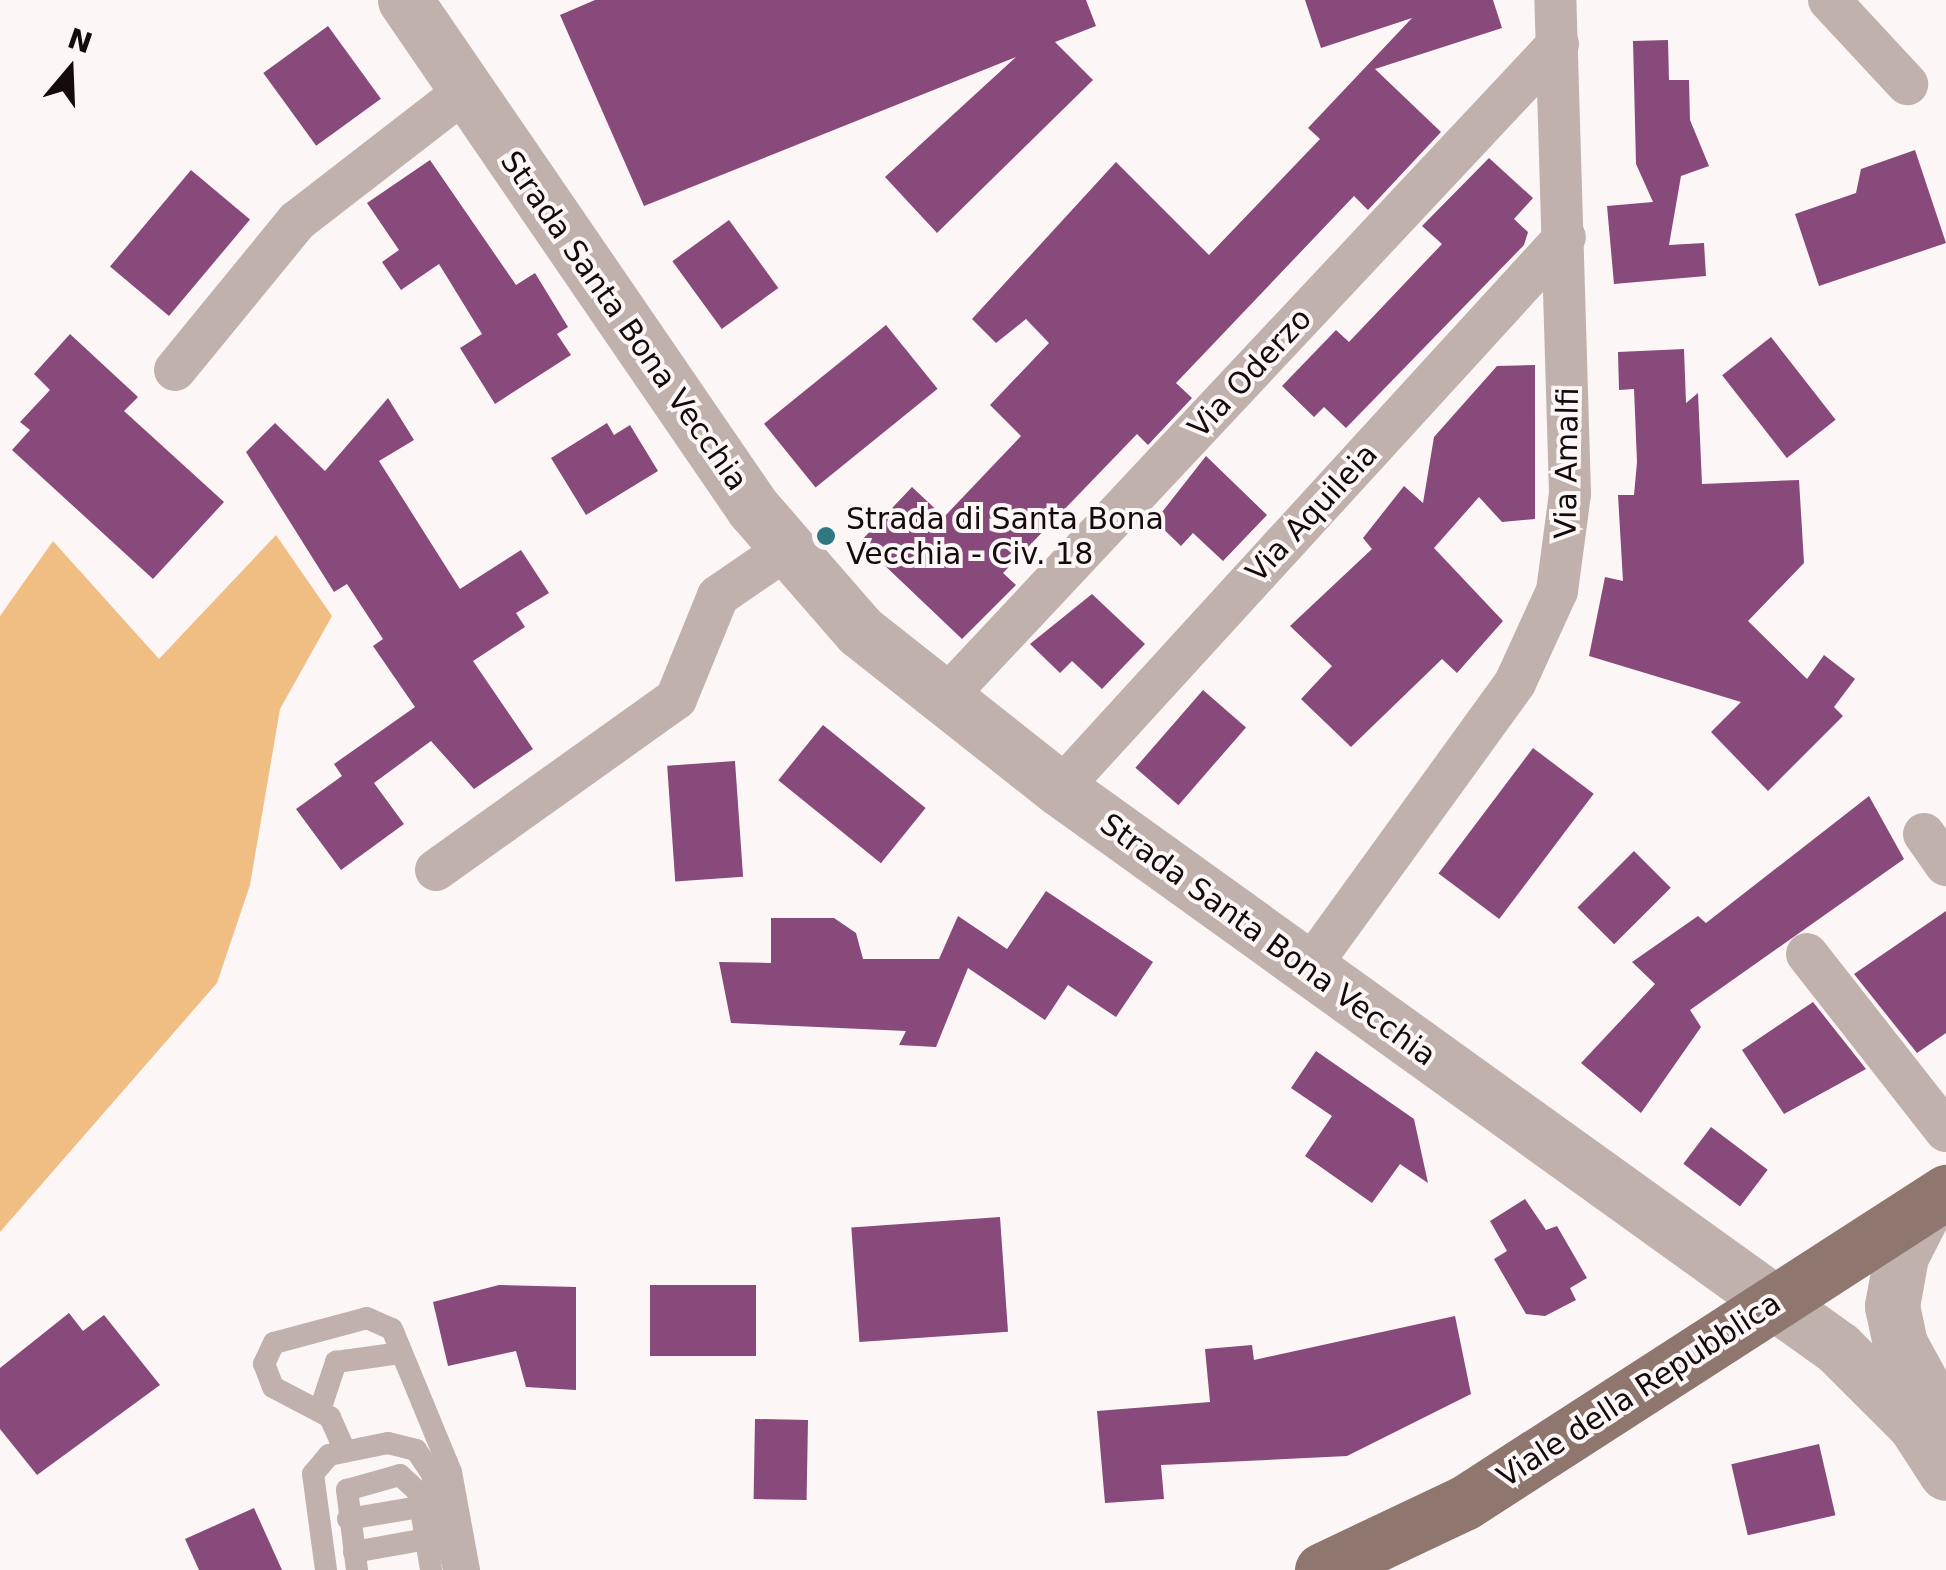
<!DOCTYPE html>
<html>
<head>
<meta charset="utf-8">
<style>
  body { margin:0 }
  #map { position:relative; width:1946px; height:1570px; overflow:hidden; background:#fdf6f7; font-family:"DejaVu Sans",sans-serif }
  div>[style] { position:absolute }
  .green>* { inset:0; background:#f0be83 }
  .building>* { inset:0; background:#884a7a; transform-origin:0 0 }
  .service>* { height:22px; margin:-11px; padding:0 11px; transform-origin:11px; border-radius:11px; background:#c0b1ad }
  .minor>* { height:42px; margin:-21px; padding:0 21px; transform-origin:21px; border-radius:21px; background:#c0b1ad }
  .tertiary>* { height:55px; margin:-27.5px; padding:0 27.5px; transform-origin:27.5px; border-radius:27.5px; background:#c0b1ad }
  .primary>* { height:55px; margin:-27.5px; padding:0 27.5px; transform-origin:27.5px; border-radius:27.5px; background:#8f766e }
  .dots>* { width:28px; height:28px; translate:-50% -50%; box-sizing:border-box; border:5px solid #fdf6f7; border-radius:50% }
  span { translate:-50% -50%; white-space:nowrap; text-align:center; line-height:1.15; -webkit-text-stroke:8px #fdf6f7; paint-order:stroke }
  .street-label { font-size:30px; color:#150a0c }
  .poi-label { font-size:30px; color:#150a0c }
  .left { translate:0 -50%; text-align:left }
  .north { position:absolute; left:20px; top:20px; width:100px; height:100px; -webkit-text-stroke:8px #fdf6f7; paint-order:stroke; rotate:19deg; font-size:28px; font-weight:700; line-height:40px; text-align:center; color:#150a0c }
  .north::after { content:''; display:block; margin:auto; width:35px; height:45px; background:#150a0c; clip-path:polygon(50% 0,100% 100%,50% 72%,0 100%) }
</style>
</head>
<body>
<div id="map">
  <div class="green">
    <i style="clip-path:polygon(276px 535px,332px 616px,280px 709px,250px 885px,217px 983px,0 1232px,0 616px,53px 541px,159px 659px)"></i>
  </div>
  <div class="building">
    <i style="clip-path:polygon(595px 0,1086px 0,1096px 26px,1055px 42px,1093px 80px,937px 233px,885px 177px,1016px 57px,644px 206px,560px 15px)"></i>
    <i style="clip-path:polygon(1305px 0,1493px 0,1502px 28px,1375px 69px,1441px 132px,1368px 210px,1354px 196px,1176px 383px,1192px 398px,1148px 445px,1137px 434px,1003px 573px,1016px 585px,962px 639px,860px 542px,912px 487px,944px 517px,1021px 436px,990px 405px,1049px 343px,1026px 319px,996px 343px,972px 319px,1116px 162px,1209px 255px,1320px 139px,1308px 128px,1412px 18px,1321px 48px)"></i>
    <i style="left:328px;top:26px;width:90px;height:80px;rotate:54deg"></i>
    <i style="clip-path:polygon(1668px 40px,1669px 80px,1689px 80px,1690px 120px,1709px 166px,1681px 176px,1669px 245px,1704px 243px,1706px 276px,1614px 284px,1607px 206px,1653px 202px,1636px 164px,1633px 41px)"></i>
    <i style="clip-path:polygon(1915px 150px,1946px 243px,1819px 286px,1795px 214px,1856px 193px,1861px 169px)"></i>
    <i style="clip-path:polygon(1489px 158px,1533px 198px,1514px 219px,1528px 232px,1524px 245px,1346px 428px,1324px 407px,1314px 417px,1282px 386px,1336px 330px,1349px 342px,1442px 244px,1422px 226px)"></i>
    <i style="clip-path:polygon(430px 160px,516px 285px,535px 273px,568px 327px,557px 334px,571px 355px,495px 404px,460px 348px,482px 334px,439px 264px,401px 290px,382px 262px,399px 250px,367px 203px)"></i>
    <i style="left:191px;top:170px;width:77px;height:126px;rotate:40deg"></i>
    <i style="left:729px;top:220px;width:84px;height:70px;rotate:54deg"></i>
    <i style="left:886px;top:325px;width:82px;height:157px;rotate:51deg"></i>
    <i style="clip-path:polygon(70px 334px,138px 397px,124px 411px,224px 502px,153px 579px,12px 450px,30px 430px,20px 422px,50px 390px,34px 374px)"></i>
    <i style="left:1771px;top:337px;width:105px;height:62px;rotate:52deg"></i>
    <i style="clip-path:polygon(1684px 349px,1686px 403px,1698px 393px,1702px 484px,1799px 480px,1804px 563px,1748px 621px,1807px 679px,1824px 655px,1855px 679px,1834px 707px,1843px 716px,1768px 791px,1711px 732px,1741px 702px,1589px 656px,1605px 577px,1623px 581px,1618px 495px,1634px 495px,1637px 462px,1634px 389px,1619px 390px,1618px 352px)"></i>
    <i style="clip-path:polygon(1535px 365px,1535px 519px,1502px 522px,1479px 497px,1434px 548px,1503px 621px,1457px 673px,1442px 659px,1351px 747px,1301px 699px,1332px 666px,1290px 626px,1372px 549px,1363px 538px,1404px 486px,1423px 503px,1434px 437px,1497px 366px)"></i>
    <i style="clip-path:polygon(388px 398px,414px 440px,379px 461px,460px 589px,521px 550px,549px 593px,516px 613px,525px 627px,473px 661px,533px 749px,474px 789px,431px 741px,374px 783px,404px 824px,341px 870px,296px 809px,342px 776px,334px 764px,415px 707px,373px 646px,383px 639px,347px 584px,334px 592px,246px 452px,275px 423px,325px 471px)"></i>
    <i style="clip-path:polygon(607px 423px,614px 435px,630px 425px,658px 471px,586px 515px,551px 458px)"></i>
    <i style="clip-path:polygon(1206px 456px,1267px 515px,1223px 561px,1193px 533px,1181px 546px,1155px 521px)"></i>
    <i style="clip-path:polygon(1092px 594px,1145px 644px,1102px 689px,1072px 661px,1060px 673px,1030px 644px)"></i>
    <i style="left:1203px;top:690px;width:57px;height:103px;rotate:41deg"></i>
    <i style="left:823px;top:725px;width:132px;height:71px;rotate:39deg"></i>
    <i style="left:1533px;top:748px;width:76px;height:157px;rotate:37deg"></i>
    <i style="left:735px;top:761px;width:116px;height:68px;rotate:86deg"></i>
    <i style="clip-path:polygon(1869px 796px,1904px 859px,1690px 1010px,1701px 1027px,1641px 1113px,1581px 1063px,1655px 984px,1632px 962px,1698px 916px,1706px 923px)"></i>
    <i style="left:1634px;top:851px;width:52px;height:80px;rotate:45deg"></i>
    <i style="clip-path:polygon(1046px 891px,1153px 962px,1116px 1017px,1068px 985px,1045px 1020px,968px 968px,936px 1047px,899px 1045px,906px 1031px,731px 1023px,719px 962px,771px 963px,771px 918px,834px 918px,856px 933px,863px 959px,939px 959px,958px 916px,1007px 949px)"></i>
    <i style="clip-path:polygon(1946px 911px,1946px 1033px,1917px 1053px,1854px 974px)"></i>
    <i style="clip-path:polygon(1813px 1002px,1866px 1069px,1784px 1114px,1742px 1050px)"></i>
    <i style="clip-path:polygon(1316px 1051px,1414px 1119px,1428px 1183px,1400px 1164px,1372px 1203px,1305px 1156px,1332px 1116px,1291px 1088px)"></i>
    <i style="left:1711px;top:1127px;width:71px;height:46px;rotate:37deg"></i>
    <i style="clip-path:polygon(1525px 1199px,1546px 1230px,1557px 1226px,1587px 1278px,1570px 1288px,1576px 1300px,1545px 1316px,1526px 1314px,1494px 1259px,1507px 1251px,1490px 1221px)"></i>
    <i style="left:1000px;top:1217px;width:115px;height:149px;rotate:86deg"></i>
    <i style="clip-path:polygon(499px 1285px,576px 1287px,576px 1390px,526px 1387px,516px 1351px,448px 1366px,433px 1302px)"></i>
    <i style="left:650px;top:1285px;width:106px;height:71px"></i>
    <i style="clip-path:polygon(69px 1313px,83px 1331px,104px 1315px,160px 1385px,37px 1475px,0 1429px,0 1368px)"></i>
    <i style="clip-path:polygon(1455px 1316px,1471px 1394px,1347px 1456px,1161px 1465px,1164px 1499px,1105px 1503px,1097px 1411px,1210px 1402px,1205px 1349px,1252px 1345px,1254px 1360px)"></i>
    <i style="left:755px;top:1419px;width:53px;height:80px;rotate:1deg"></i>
    <i style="left:1819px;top:1444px;width:73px;height:90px;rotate:77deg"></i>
    <i style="clip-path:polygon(254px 1508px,282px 1570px,199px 1570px,185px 1539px)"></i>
  </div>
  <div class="service">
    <i style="left:320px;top:1410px;width:51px;rotate:-71.6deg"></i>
    <i style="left:336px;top:1362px;width:66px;rotate:-7.9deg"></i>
    <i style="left:345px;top:1451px;width:37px;rotate:-114deg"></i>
    <i style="left:330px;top:1417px;width:64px;rotate:-152.2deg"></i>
    <i style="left:273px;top:1387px;width:25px;rotate:-111deg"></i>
    <i style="left:264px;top:1364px;width:23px;rotate:-65deg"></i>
    <i style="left:274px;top:1343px;width:96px;rotate:-15deg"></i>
    <i style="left:367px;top:1318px;width:27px;rotate:24deg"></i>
    <i style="left:392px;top:1329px;width:155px;rotate:67.6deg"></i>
    <i style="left:451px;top:1472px;width:100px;rotate:79.6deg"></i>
    <i style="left:348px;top:1519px;width:73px;rotate:-9.5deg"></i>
    <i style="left:354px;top:1552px;width:73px;rotate:-10.2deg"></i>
    <i style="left:326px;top:1570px;width:97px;rotate:-97.7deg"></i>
    <i style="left:313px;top:1474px;width:25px;rotate:-50deg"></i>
    <i style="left:329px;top:1455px;width:60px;rotate:-11.5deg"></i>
    <i style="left:388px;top:1443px;width:29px;rotate:14deg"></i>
    <i style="left:416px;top:1450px;width:29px;rotate:56deg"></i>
    <i style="left:432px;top:1474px;width:98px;rotate:77.1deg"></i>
    <i style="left:357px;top:1570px;width:81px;rotate:-97.1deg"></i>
    <i style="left:347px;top:1490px;width:55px;rotate:-15.8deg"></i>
    <i style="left:400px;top:1475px;width:25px;rotate:43deg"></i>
    <i style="left:418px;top:1492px;width:79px;rotate:80.5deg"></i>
  </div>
  <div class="minor">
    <i style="left:1829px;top:0;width:115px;rotate:47.1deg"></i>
    <i style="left:175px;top:370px;width:193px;rotate:-50.7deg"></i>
    <i style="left:297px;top:221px;width:212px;rotate:-37.7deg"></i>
    <i style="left:941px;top:702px;width:902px;rotate:-46.84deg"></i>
    <i style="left:1060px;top:789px;width:748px;rotate:-47.55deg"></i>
    <i style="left:1924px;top:834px;width:38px;rotate:55deg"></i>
    <i style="left:436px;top:870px;width:295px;rotate:-35.5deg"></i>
    <i style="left:676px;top:699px;width:111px;rotate:-67.8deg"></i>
    <i style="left:718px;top:596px;width:81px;rotate:-34.5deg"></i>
    <i style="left:1807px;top:954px;width:225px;rotate:51.9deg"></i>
    <i style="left:1308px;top:969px;width:353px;rotate:-54.1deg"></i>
    <i style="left:1515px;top:683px;width:101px;rotate:-65.5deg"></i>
    <i style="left:1557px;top:591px;width:99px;rotate:-82.4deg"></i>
    <i style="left:1570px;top:493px;width:493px;rotate:-91.7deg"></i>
  </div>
  <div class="tertiary">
    <i style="left:405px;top:0;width:616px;rotate:55.59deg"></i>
    <i style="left:753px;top:508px;width:163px;rotate:49deg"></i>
    <i style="left:860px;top:631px;width:255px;rotate:38.3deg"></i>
    <i style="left:1060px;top:789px;width:958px;rotate:35.7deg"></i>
    <i style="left:1838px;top:1348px;width:109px;rotate:45deg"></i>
    <i style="left:1915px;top:1425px;width:57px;rotate:57.1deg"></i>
    <i style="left:1927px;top:1205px;width:57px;rotate:117deg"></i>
    <i style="left:1901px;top:1256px;width:51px;rotate:100.2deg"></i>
    <i style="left:1892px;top:1306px;width:39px;rotate:78deg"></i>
    <i style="left:1900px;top:1344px;width:96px;rotate:61.3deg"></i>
  </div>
  <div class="primary">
    <i style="left:1322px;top:1570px;width:157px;rotate:-25.3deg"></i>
    <i style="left:1464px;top:1503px;width:574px;rotate:-32.83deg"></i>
  </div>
  <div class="dots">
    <i style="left:826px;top:536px;background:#307882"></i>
  </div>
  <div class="street-label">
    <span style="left:624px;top:321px;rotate:55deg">Strada Santa Bona Vecchia</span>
    <span style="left:1250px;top:373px;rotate:-47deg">Via Oderzo</span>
    <span style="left:1567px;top:463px;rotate:-89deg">Via Amalfi</span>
    <span style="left:1312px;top:513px;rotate:-47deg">Via Aquileia</span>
    <span style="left:1268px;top:940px;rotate:36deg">Strada Santa Bona Vecchia</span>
    <span style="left:1639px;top:1390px;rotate:-33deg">Viale della Repubblica</span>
  </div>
  <div class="poi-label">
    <span class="left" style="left:846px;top:536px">Strada di Santa Bona<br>Vecchia - Civ. 18</span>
  </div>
  <div class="north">N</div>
</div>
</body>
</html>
